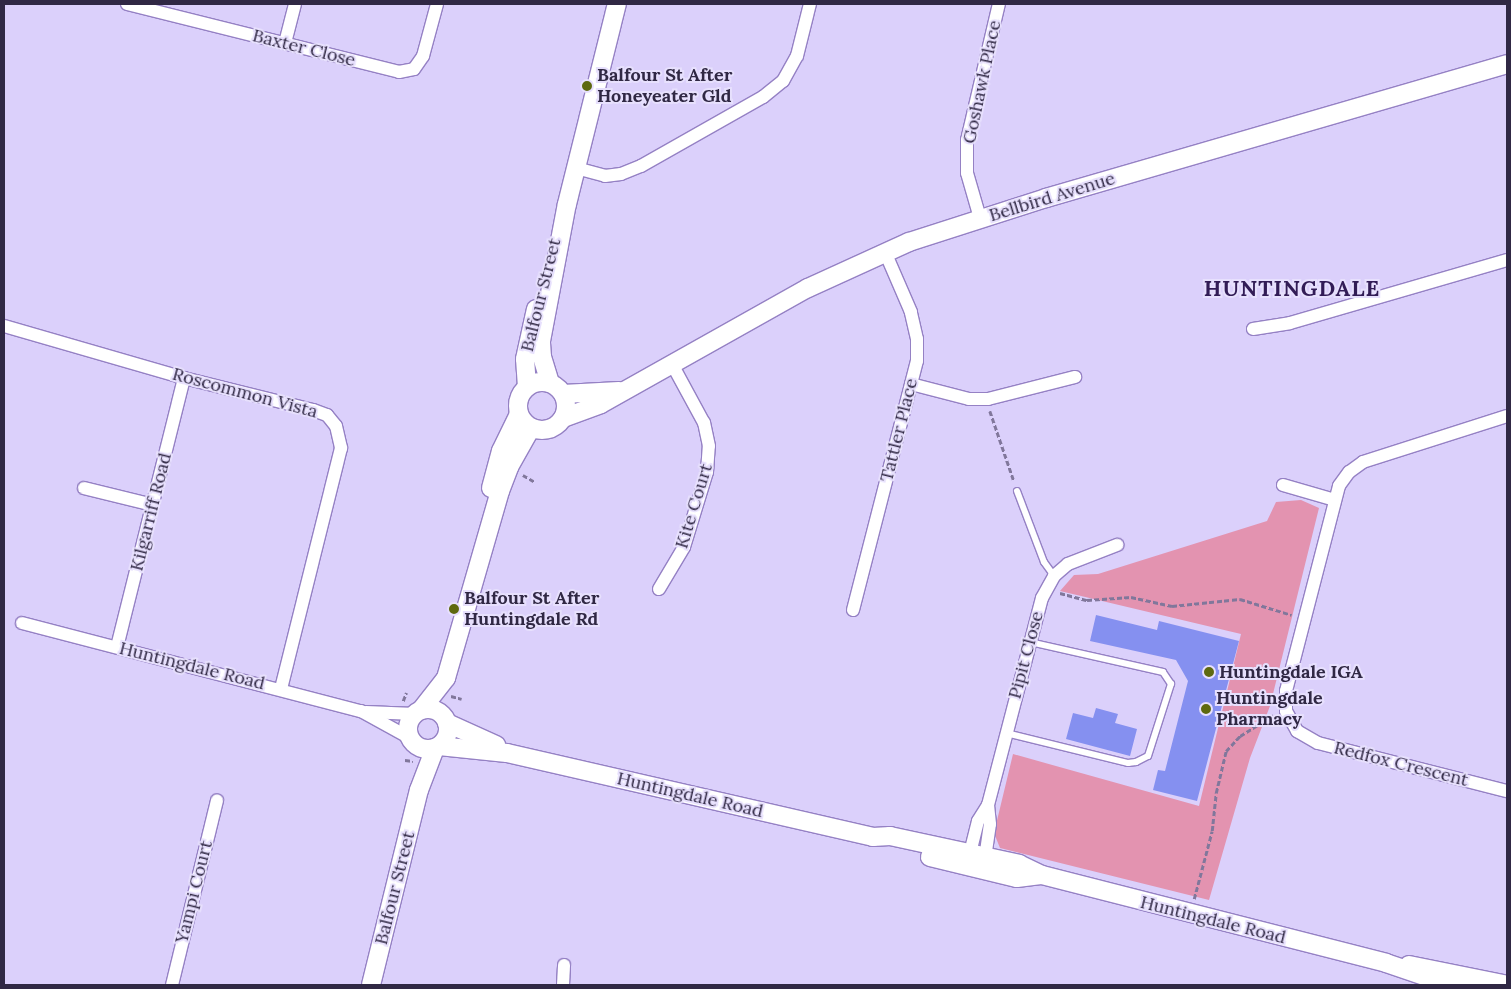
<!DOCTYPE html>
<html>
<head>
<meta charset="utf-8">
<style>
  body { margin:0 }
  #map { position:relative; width:1511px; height:989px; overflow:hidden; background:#dbd0fb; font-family:Lora,serif }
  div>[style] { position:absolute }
  .green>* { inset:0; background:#e393b0 }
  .building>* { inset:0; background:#8590f0 }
  .path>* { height:2.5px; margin-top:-1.25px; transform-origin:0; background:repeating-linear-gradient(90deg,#81779b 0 5px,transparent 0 7.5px) }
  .roads { filter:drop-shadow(1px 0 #9581c4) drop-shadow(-1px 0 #9581c4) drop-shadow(0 1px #9581c4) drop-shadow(0 -1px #9581c4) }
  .lane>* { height:6px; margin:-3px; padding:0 3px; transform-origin:3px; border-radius:3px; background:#fff }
  .street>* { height:12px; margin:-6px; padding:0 6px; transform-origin:6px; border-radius:6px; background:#fff }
  .secondary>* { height:18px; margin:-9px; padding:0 9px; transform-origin:9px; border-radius:9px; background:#fff }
  .secondary>.ring { margin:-9px; padding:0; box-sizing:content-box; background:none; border:18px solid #fff; border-radius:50% }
  .dots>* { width:14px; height:14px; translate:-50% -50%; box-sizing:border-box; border:2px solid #e7e0fd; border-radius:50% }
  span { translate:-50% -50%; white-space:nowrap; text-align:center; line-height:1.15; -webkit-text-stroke:4px #e7e0fd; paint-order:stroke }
  .street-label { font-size:18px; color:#302844 }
  .poi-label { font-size:18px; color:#302844; font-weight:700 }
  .left { translate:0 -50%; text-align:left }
  .district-label { font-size:22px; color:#321c56; font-weight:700; letter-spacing:1px }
  .frame { position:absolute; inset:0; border:5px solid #302844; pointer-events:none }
</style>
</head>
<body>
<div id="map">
  <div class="green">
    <i style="clip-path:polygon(1301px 500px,1319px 508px,1270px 706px,1250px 758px,1209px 900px,1000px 848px,994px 833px,1013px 754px,1199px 806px,1241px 634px,1060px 591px,1074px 575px,1098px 574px,1267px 521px,1276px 502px)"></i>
  </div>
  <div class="building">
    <i style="clip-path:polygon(1096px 615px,1157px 630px,1159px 621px,1239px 641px,1197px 801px,1153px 790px,1158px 770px,1165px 771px,1188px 681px,1176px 660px,1090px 641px)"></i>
    <i style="clip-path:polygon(1096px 708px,1118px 714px,1115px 723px,1137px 729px,1130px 756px,1066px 739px,1073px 713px,1093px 718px)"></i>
  </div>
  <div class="path">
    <i style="left:990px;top:411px;width:74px;rotate:71.1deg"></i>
    <i style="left:523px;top:475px;width:14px;rotate:30deg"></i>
    <i style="left:1060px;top:593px;width:28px;rotate:15deg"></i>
    <i style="left:1087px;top:600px;width:44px;rotate:-3.9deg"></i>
    <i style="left:1131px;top:597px;width:42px;rotate:12.4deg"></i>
    <i style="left:1172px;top:606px;width:68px;rotate:-5.9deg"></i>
    <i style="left:1240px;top:599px;width:54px;rotate:17.1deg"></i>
    <i style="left:451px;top:696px;width:11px;rotate:15deg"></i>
    <i style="left:403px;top:701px;width:9px;rotate:-69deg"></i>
    <i style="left:405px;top:760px;width:8px;rotate:7deg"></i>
    <i style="left:1194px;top:899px;width:70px;rotate:-75.2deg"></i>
    <i style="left:1212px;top:831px;width:38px;rotate:-84deg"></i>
    <i style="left:1216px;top:793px;width:43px;rotate:-76.6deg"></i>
    <i style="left:1226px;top:751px;width:21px;rotate:-47deg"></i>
    <i style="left:1240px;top:736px;width:39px;rotate:-32deg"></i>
  </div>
  <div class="roads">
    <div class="lane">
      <i style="left:1017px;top:491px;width:76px;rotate:69.2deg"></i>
      <i style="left:1044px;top:562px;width:17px;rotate:54deg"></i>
      <i style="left:1006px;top:733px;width:126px;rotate:13.8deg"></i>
      <i style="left:1128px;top:763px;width:8px;rotate:-7deg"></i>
      <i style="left:1136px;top:762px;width:13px;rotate:-27deg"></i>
      <i style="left:1148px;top:756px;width:76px;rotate:-72.3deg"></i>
      <i style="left:1171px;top:684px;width:14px;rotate:-124deg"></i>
      <i style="left:1163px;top:672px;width:136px;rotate:-167.3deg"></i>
    </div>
    <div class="street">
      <i style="left:127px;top:4px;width:280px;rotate:14deg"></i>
      <i style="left:399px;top:72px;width:15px;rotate:-11deg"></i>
      <i style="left:414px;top:69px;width:16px;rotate:-55deg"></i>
      <i style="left:423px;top:56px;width:54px;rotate:-74.9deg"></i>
      <i style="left:285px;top:43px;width:40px;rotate:-75.6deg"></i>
      <i style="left:576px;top:168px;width:30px;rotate:15deg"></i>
      <i style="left:605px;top:176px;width:16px;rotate:-7deg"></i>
      <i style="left:621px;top:174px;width:22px;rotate:-22deg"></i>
      <i style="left:641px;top:166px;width:140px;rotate:-29.5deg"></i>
      <i style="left:763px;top:97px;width:26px;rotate:-39deg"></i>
      <i style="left:783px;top:81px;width:29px;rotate:-61deg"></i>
      <i style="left:797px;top:56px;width:54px;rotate:-76deg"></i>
      <i style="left:980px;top:218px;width:47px;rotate:-106.1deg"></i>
      <i style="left:967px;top:173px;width:33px;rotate:-90deg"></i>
      <i style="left:967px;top:140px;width:140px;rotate:-76.8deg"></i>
      <i style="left:4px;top:326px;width:187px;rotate:16.1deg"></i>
      <i style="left:184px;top:378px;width:133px;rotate:13.9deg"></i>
      <i style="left:313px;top:410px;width:15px;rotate:20deg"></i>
      <i style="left:327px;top:415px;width:14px;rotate:51deg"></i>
      <i style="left:336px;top:426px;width:23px;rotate:77deg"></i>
      <i style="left:341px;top:448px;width:247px;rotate:104deg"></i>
      <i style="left:1253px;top:329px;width:37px;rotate:-9deg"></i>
      <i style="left:1290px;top:323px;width:226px;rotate:-16.2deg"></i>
      <i style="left:911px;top:384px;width:60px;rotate:14.5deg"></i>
      <i style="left:969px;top:399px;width:19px"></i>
      <i style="left:988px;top:399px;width:90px;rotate:-14.2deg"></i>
      <i style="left:1507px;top:416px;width:151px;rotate:162.3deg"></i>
      <i style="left:1363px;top:462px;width:17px;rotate:144deg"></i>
      <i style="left:1349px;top:472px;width:17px;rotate:126deg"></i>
      <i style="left:1339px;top:486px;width:212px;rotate:104.5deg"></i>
      <i style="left:1286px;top:691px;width:20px;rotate:90deg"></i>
      <i style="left:1286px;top:711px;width:23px;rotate:61deg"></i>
      <i style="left:1297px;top:731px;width:24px;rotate:30deg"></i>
      <i style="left:1318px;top:743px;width:195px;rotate:14.3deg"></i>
      <i style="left:1283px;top:485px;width:54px;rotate:16.1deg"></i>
      <i style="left:84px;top:488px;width:71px;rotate:13.8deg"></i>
      <i style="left:659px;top:589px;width:49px;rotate:-59.2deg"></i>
      <i style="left:684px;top:547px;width:78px;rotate:-73deg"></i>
      <i style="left:707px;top:472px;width:26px;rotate:-86deg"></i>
      <i style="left:709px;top:446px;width:24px;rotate:-102deg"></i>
      <i style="left:704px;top:423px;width:65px;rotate:-118.5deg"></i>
      <i style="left:853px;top:610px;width:257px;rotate:-75.6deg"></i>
      <i style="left:917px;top:361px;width:22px;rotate:-90deg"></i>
      <i style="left:917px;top:339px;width:28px;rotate:-103deg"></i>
      <i style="left:911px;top:312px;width:65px;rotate:-113.4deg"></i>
      <i style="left:22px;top:623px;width:350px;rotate:14.6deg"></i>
      <i style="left:361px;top:711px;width:56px;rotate:28.9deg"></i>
      <i style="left:117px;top:647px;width:277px;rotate:-76deg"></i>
      <i style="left:366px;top:712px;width:49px;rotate:2.3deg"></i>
      <i style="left:968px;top:861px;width:41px;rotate:-76deg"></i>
      <i style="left:978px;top:821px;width:19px;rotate:-58deg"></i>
      <i style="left:988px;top:805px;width:214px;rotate:-75.4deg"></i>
      <i style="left:1042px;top:598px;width:25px;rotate:-61deg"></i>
      <i style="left:1054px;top:576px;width:18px;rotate:-41deg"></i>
      <i style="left:1068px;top:564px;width:53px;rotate:-21.2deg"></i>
      <i style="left:984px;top:865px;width:41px;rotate:-81.7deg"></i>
      <i style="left:990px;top:824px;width:19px;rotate:-96deg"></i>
      <i style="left:172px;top:985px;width:190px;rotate:-76.3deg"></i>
      <i style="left:563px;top:985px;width:20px;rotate:-87deg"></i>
    </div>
    <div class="secondary">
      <i class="ring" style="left:518px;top:382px;width:30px;height:30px"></i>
      <i style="left:550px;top:383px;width:27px;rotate:-107deg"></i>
      <i style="left:542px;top:357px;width:16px;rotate:-94deg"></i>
      <i style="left:541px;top:341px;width:139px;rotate:-79.3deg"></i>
      <i style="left:567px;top:204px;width:206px;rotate:-76deg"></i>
      <i style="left:527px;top:387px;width:28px;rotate:-94deg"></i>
      <i style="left:525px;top:359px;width:51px;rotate:-77.6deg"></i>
      <i style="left:563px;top:394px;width:56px;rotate:-3.1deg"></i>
      <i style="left:563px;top:418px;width:40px;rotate:-20.2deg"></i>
      <i style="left:601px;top:404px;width:237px;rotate:-29.3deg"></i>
      <i style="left:808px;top:288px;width:111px;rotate:-24.5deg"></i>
      <i style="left:909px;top:242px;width:144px;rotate:-17.8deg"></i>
      <i style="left:1046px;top:198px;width:480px;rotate:-16.2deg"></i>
      <i style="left:491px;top:488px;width:38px;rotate:-75deg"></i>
      <i style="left:501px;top:451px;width:41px;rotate:-64.1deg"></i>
      <i class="ring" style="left:408px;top:709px;width:22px;height:22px"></i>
      <i style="left:421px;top:710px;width:41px;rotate:-52deg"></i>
      <i style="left:446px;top:678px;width:195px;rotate:-73.9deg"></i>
      <i style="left:500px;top:491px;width:26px;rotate:-69deg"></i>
      <i style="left:509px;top:467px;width:45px;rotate:-60.6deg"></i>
      <i style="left:447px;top:723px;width:54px;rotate:24.2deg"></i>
      <i style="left:439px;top:746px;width:68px;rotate:5.9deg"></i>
      <i style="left:507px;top:753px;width:376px;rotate:12.9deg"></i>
      <i style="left:873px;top:837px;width:17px;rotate:-3deg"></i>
      <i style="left:890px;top:836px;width:132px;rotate:12.2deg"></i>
      <i style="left:1019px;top:864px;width:25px;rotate:26deg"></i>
      <i style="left:1042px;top:875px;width:355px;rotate:14.3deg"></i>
      <i style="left:1386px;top:963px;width:69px;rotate:18.7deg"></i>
      <i style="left:930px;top:857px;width:89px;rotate:13.6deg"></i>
      <i style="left:1017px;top:878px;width:24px;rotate:-7deg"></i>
      <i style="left:1409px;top:965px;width:100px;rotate:11.5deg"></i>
      <i style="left:371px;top:985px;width:201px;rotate:-76.2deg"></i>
      <i style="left:419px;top:790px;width:45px;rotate:-69.1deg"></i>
    </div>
  </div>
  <div class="dots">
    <i style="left:587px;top:86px;background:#5e690f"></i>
    <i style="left:454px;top:609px;background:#5e690f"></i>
    <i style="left:1209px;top:672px;background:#5e690f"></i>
    <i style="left:1206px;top:709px;background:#5e690f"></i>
  </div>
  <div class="street-label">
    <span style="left:304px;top:48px;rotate:14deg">Baxter Close</span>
    <span style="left:982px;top:82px;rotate:-78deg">Goshawk Place</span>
    <span style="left:1052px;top:197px;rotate:-17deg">Bellbird Avenue</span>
    <span style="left:541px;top:295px;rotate:-76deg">Balfour Street</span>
    <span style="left:245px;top:393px;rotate:15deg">Roscommon Vista</span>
    <span style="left:899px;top:430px;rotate:-76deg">Tattler Place</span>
    <span style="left:694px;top:506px;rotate:-73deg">Kite Court</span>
    <span style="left:151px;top:512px;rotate:-76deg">Kilgarriff Road</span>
    <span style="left:1026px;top:655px;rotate:-75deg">Pipit Close</span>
    <span style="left:192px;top:666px;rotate:14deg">Huntingdale Road</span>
    <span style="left:1401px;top:764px;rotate:14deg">Redfox Crescent</span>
    <span style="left:690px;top:795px;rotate:13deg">Huntingdale Road</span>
    <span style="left:395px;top:888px;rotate:-76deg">Balfour Street</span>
    <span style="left:194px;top:892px;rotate:-76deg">Yampi Court</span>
    <span style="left:1213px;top:920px;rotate:14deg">Huntingdale Road</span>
  </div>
  <div class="poi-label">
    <span class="left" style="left:597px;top:86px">Balfour St After<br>Honeyeater Gld</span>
    <span class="left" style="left:464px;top:609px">Balfour St After<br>Huntingdale Rd</span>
    <span class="left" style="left:1219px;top:672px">Huntingdale IGA</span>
    <span class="left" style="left:1216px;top:709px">Huntingdale<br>Pharmacy</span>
  </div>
  <div class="district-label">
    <span style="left:1292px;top:289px">HUNTINGDALE</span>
  </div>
  <div class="frame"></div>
</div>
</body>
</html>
